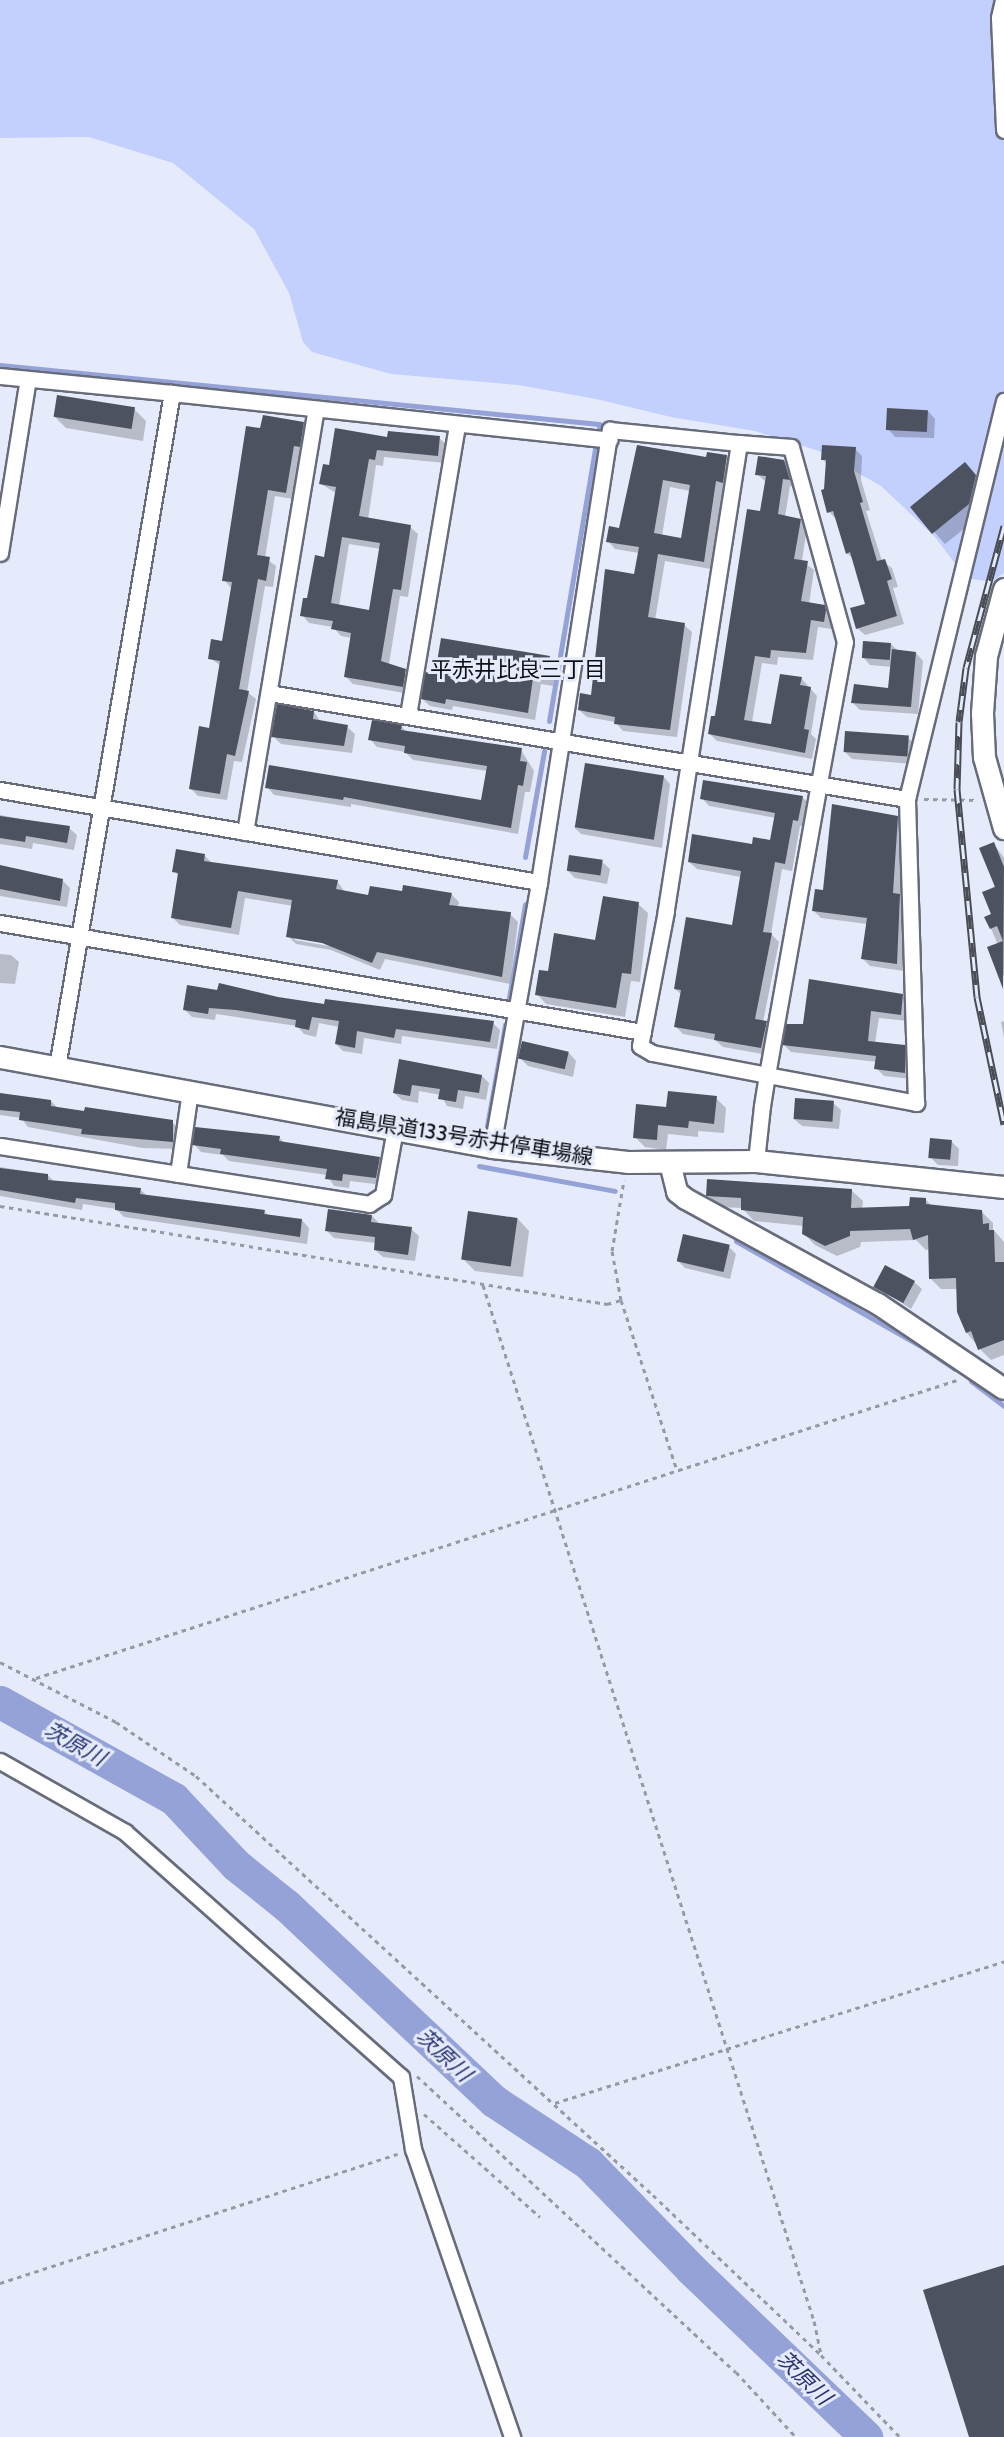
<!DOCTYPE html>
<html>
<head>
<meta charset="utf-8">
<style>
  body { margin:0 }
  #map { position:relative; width:1004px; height:2437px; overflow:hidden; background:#e6ebfc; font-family:Cabin,"Noto Sans JP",sans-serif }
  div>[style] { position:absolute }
  .green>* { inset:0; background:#c3d0fe }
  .shadow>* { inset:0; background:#0003 }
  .stream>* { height:5px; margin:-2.5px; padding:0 2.5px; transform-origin:2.5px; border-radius:2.5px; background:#94a2d7 }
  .river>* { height:33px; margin:-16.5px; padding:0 16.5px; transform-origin:16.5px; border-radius:16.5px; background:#94a2d7 }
  .building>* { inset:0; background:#4d5260; transform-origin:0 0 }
  .path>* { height:3px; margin-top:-1.5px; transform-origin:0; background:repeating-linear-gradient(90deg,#969aa6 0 4.5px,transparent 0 9px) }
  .roads { filter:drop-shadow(2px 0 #676b7a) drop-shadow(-2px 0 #676b7a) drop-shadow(0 2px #676b7a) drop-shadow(0 -2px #676b7a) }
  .minor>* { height:15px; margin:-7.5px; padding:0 7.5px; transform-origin:7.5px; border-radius:7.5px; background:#fff }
  .tertiary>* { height:20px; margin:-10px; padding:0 10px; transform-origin:10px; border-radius:10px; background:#fff }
  .secondary>* { height:21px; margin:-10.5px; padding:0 10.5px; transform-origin:10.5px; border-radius:10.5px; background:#fff }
  .rail>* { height:7px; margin-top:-3.5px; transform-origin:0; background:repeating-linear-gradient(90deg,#e6ebfc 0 14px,#494c54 0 28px); box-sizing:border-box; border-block:2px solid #494c54 }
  span { translate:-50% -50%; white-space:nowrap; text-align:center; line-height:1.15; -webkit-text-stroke:6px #e6ebfc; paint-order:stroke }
  .street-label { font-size:21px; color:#0c0e13 }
  .neighbourhood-label { font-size:22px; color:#0c0e13 }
  .water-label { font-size:22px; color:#283371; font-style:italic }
</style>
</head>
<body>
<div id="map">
  <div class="green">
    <i style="clip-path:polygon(0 0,1004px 0,1004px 573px,991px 582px,966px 578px,935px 537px,881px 486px,819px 451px,755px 431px,671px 417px,596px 399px,518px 385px,391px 374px,312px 352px,303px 342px,289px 293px,254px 229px,173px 163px,89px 137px,0 138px)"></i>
  </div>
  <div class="shadow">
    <i style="clip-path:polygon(135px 410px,146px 421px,143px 441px,66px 428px,54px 416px)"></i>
    <i style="clip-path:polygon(928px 411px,935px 419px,934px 438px,895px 437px,888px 429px)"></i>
    <i style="clip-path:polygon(303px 423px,311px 431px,307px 454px,301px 453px,293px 499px,275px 496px,265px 558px,276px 566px,273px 587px,265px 586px,247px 692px,256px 699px,242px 762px,234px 761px,227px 800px,198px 796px,190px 788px,210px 730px,221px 666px,210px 658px,223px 643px,231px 588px,224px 580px,262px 430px)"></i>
    <i style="clip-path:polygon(evenodd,439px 438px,447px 445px,445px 463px,384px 457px,383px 466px,376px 465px,368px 520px,410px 527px,418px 534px,408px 597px,400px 596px,389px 664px,413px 678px,410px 694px,353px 684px,345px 676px,352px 638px,341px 636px,333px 627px,309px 623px,302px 615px,325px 559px,336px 493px,321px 484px,330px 466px,389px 439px,439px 438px,349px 544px,381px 549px,370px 612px,339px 606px,349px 544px)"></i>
    <i style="clip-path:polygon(evenodd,638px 447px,707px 459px,727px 456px,734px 464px,730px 489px,723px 488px,711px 569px,665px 561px,655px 620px,684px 625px,692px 632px,677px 737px,623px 731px,615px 722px,587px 717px,579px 710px,592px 697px,635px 576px,639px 553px,615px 549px,608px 541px,620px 529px,638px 447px,670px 487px,690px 491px,682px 539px,662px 536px,670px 487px)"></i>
    <i style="clip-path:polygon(855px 449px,862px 456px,861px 480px,870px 510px,866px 511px,882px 561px,892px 568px,898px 587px,893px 588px,904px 624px,865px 635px,857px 628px,867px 605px,853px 559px,847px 553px,837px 520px,829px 512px,828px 465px,822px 459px)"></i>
    <i style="clip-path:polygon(784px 461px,791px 469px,796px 487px,790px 486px,785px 517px,800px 520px,807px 527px,802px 561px,814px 570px,809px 604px,824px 606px,833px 618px,831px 629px,818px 627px,813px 660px,778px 657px,777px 665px,762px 663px,752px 722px,772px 726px,801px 678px,817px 696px,811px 734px,816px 739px,812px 759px,717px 741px,710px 734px,761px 513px,766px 482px,757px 474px)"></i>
    <i style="clip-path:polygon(965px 464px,987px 488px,980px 516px,945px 544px,912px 507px)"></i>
    <i style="clip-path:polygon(891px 644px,898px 651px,916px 653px,923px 661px,918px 714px,860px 710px,853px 703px,889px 690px,892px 667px,870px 665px,863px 657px)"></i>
    <i style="clip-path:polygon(549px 658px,557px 665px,553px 686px,541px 684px,535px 720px,453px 706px,452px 710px,430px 706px,422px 699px,437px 676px)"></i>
    <i style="clip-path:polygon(314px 712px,321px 722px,347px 727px,355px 734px,352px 753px,281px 744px,273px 736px)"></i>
    <i style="clip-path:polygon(401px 726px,407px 732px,521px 750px,534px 771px,530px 792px,525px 792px,518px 834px,351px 804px,351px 807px,274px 795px,267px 787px,483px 802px,488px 771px,413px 760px,405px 752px,377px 747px,370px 739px)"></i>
    <i style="clip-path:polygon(908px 738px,916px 745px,913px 764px,852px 759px,844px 751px)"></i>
    <i style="clip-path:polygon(663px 776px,670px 784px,662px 848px,581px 834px,574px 827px)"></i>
    <i style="clip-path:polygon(802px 797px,810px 804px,806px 827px,800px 826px,792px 871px,782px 869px,771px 934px,779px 942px,763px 1022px,773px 1030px,768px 1055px,723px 1047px,715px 1040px,683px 1034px,676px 1027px,682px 995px,675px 989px,733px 926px,741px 877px,697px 869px,689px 862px,772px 841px,776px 818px,709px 806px,702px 798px)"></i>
    <i style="clip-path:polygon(0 815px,69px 828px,77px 835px,74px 850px,33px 843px,32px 849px,0 844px)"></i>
    <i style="clip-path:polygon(897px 817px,905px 825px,900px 897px,907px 903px,904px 971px,870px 966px,863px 959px,867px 924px,821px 918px,814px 911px,824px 892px)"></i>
    <i style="clip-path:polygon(994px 844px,1004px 858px,1004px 874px,997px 877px)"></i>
    <i style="clip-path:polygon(evenodd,204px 855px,212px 863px,337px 881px,345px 892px,369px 897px,451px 894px,459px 902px,458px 907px,510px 914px,518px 922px,510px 984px,385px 959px,380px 970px,331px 950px,296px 944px,288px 936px,293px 906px,245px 898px,239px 935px,180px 925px,172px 917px,179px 876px,174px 871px,204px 855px,295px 937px,329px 943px,329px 946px,295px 940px,295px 937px)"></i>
    <i style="clip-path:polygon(602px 862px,610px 869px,607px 884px,575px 878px,568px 871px)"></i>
    <i style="clip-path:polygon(0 868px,63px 881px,70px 888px,67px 907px,0 896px)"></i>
    <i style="clip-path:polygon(1004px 880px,1004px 976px,997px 969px,998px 945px,986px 917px,993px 914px,984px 893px)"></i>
    <i style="clip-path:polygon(638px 904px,648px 913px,640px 982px,631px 981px,625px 1017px,546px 1004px,537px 994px,549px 973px,597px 942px)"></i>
    <i style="clip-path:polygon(0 954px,11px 955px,19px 962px,15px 984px,0 983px)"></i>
    <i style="clip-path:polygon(902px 996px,910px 1003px,908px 1021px,879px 1018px,875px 1043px,904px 1047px,911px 1054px,912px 1079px,884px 1076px,876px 1068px,877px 1062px,791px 1052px,784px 1045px,805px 1025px)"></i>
    <i style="clip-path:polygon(278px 999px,493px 1023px,500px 1030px,497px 1049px,402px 1036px,401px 1044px,364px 1038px,362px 1054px,343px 1051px,336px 1044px,339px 1027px,319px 1023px,316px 1037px,304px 1034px,297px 1026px,216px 1014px,215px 1020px,192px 1017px,184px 1009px)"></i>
    <i style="clip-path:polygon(1004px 1021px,1004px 1038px,1001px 1022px)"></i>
    <i style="clip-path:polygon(569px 1053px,576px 1061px,573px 1077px,528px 1066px,520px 1058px)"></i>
    <i style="clip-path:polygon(400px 1061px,482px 1076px,489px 1083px,486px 1100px,465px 1096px,463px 1109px,447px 1106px,441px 1095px,419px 1091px,418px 1103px,402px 1100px,394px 1093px)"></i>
    <i style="clip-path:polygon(0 1094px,51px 1101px,58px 1108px,172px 1122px,180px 1130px,180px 1149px,142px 1148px,28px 1127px,21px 1118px,0 1115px)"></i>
    <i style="clip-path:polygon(716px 1098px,726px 1108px,724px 1133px,698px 1131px,698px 1137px,668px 1134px,666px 1150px,645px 1147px,635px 1137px,667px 1109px)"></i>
    <i style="clip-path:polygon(833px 1103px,841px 1110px,839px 1129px,802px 1126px,794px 1119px)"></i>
    <i style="clip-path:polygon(279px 1137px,285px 1144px,379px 1158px,387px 1166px,383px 1185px,350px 1181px,349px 1188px,334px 1186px,327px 1175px,229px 1161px,223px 1155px,201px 1152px,194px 1144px)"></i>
    <i style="clip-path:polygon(951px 1141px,959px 1149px,958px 1166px,938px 1165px,930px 1157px)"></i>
    <i style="clip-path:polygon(0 1167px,48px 1175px,54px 1182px,140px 1189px,147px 1196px,264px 1211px,269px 1216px,302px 1220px,309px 1228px,307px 1244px,124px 1217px,116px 1209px,83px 1204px,82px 1210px,0 1196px)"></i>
    <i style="clip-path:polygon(851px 1190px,863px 1201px,862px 1209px,911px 1207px,926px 1200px,932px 1206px,982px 1212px,993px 1223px,993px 1229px,1004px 1242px,1004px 1355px,991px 1360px,980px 1349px,967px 1333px,958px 1289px,941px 1289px,930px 1278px,930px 1249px,926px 1250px,916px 1240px,861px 1242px,860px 1247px,837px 1256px,815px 1245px,803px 1233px,804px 1226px,754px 1221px,742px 1208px,719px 1207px,708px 1195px)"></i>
    <i style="clip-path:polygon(372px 1216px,380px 1224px,411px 1229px,419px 1236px,415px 1261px,383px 1257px,375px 1250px,376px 1243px,334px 1238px,326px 1230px)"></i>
    <i style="clip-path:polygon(518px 1219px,529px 1231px,523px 1277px,475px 1271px,463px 1259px)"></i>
    <i style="clip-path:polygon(729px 1247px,736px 1254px,730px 1279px,685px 1268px,678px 1261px)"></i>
    <i style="clip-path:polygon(914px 1282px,922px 1289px,911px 1309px,875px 1286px)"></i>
  </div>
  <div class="stream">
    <i style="left:0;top:365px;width:602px;rotate:5.63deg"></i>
    <i style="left:599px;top:424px;width:3px;rotate:90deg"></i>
    <i style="left:549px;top:721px;width:277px;rotate:-80.4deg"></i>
    <i style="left:525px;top:857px;width:108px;rotate:-79.8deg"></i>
    <i style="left:509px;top:998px;width:95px;rotate:-80.3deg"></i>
    <i style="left:487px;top:1126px;width:103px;rotate:-79.9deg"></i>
    <i style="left:479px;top:1166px;width:138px;rotate:10.4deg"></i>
    <i style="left:736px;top:1241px;width:210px;rotate:29.6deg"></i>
    <i style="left:919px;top:1345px;width:43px;rotate:33.7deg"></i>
    <i style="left:971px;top:1381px;width:41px;rotate:37.1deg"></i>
  </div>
  <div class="river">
    <i style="left:0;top:1702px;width:199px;rotate:29.1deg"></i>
    <i style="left:174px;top:1799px;width:91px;rotate:46.8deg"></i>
    <i style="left:236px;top:1865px;width:64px;rotate:38.7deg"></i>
    <i style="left:286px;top:1905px;width:286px;rotate:43.3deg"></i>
    <i style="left:494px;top:2101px;width:113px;rotate:33.4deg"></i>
    <i style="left:588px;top:2163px;width:148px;rotate:45.8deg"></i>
    <i style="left:691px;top:2269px;width:243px;rotate:43.8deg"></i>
  </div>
  <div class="building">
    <i style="left:57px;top:395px;width:79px;height:22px;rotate:9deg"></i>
    <i style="left:887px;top:408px;width:41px;height:22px;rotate:3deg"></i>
    <i style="clip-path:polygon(263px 415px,304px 422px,300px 447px,294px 446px,286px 493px,268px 490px,257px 555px,270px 557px,266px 581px,258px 579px,239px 689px,249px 691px,235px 756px,227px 754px,220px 794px,189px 789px,199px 726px,209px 728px,220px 661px,208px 659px,211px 639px,222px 641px,232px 582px,222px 581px,246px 426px,260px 428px)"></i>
    <i style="clip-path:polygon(evenodd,335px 428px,387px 437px,388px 431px,440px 436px,438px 456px,377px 450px,375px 460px,369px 459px,359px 516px,411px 525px,401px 590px,393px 589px,381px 661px,406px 669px,403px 687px,344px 677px,351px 633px,331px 629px,333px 621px,300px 616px,303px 598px,307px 598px,315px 555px,324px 557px,336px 487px,319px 484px,323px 464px,329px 465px,335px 428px,342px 537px,380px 543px,369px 610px,331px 603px,342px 537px)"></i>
    <i style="clip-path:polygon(evenodd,637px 445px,706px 457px,707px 452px,727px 455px,723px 483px,716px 481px,704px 562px,658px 554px,648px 617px,685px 623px,670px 730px,614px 724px,615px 717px,578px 710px,580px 693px,591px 695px,605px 569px,634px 574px,639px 547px,606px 542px,609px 526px,619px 528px,637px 445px,663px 480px,690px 485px,681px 538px,654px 533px,663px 480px)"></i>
    <i style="clip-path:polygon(822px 445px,856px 447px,854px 471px,863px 502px,860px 503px,877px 561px,885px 559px,892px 579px,887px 581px,897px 616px,856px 629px,850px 608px,865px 604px,850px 552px,846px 554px,833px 511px,827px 513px,821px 490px,824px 489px,826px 460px,821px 460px)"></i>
    <i style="clip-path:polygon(758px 456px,784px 460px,790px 480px,783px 479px,778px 514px,801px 519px,794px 559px,808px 561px,801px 601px,825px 605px,826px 610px,824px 622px,811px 620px,806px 653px,771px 650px,770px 658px,755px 656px,744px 720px,771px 724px,780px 674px,802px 677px,800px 685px,811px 687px,804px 729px,809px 730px,805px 753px,708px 734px,711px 716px,715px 716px,747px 509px,760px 511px,766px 476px,755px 475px)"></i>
    <i style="clip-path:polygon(965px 462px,976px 475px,969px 504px,932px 534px,910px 507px)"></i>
    <i style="clip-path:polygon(441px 638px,550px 656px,546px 680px,533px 678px,528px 713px,446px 699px,445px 704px,421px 699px,425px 672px,435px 674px)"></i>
    <i style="left:863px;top:641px;width:28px;height:17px;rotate:4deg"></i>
    <i style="clip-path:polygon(892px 649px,916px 652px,911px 707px,851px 703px,854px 684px,888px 688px)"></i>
    <i style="clip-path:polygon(277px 704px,314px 711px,313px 719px,348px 725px,344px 746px,271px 737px)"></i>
    <i style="clip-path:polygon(372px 720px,402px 725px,401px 730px,522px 748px,520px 761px,527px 762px,523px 786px,518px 785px,511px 828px,344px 797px,343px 800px,265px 788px,269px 765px,481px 800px,487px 766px,404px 753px,405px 746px,368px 740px)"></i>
    <i style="left:845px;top:731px;width:64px;height:21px;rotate:4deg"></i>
    <i style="left:585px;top:763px;width:80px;height:65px;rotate:9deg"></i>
    <i style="clip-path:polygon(703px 780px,803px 796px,798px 821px,793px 820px,785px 864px,775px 862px,763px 932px,772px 933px,755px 1019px,767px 1021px,761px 1048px,714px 1040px,715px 1034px,674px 1027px,681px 990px,674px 989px,686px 917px,732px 925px,741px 871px,688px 862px,692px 834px,752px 844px,753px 837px,770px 840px,775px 813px,700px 799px)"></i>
    <i style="clip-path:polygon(832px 804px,898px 816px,893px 893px,900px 894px,897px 964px,861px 959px,867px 918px,812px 911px,815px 889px,823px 890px)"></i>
    <i style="clip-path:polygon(0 816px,70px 826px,67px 843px,26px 836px,25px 842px,0 838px)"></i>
    <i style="clip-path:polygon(994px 842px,1004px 867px,1003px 989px,987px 947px,1003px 941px,997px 926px,990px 929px,984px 917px,991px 914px,982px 892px,995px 887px,979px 848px)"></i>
    <i style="clip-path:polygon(176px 849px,205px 854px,204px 861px,338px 880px,336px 889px,368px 895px,370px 886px,402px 891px,403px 885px,452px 893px,449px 905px,511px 912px,502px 977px,377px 952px,372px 963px,322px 943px,286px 937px,292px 900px,238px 891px,231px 928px,171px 918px,178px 873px,172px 872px)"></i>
    <i style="left:569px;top:855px;width:34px;height:16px;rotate:8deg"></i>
    <i style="clip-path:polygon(0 865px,63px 879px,60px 901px,0 889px)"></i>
    <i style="clip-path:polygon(603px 896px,639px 902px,631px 974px,622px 973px,616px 1008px,535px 995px,539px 970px,548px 971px,554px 933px,595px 940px)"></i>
    <i style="clip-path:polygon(809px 979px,903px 994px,901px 1015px,871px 1011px,868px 1041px,905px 1045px,905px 1073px,874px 1069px,876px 1056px,782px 1045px,786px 1024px,803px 1024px)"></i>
    <i style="clip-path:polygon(219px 983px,278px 997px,324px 1004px,325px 999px,494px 1021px,490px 1042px,396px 1029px,394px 1038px,357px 1031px,355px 1048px,335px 1044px,339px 1021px,312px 1017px,309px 1030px,295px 1027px,296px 1020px,236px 1010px,209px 1008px,208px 1014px,183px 1010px,187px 985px,217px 990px)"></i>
    <i style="left:522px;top:1041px;width:48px;height:18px;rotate:13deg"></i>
    <i style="clip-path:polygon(399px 1059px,482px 1075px,479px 1093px,458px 1090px,456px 1102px,438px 1099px,440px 1089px,412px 1085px,410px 1096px,393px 1093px)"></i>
    <i style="clip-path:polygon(668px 1091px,717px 1096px,714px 1124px,689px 1121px,688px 1128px,658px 1125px,657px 1140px,633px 1138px,636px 1104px,666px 1107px)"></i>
    <i style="clip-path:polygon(0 1093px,51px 1100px,51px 1106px,84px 1111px,85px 1107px,173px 1120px,173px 1142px,81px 1134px,82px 1129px,19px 1120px,20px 1112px,0 1110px)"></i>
    <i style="left:795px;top:1098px;width:39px;height:21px;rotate:4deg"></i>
    <i style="clip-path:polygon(195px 1127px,280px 1136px,279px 1141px,380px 1157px,376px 1178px,343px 1174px,342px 1181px,325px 1179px,327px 1169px,220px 1154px,221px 1149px,192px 1145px)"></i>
    <i style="left:930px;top:1138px;width:22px;height:20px;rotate:5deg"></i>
    <i style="clip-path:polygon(0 1168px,48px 1174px,48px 1180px,141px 1188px,140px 1194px,265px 1210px,264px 1214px,302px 1219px,300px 1237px,115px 1210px,115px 1203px,76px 1198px,75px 1203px,0 1190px)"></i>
    <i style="clip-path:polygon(707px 1179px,852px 1189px,851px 1208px,909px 1206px,910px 1197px,926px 1198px,926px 1204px,982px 1210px,983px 1224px,989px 1223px,989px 1230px,994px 1230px,995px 1262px,1004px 1262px,1004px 1340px,978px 1350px,971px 1331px,966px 1333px,957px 1312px,956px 1278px,929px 1279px,928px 1235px,913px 1240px,910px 1229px,850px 1231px,850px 1236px,825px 1246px,802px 1234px,803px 1217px,741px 1210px,741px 1198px,706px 1196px)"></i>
    <i style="clip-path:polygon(328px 1209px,372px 1215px,371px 1222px,412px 1227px,408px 1255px,374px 1250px,375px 1237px,325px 1231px)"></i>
    <i style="left:468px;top:1211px;width:50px;height:49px;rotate:8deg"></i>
    <i style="left:683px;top:1234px;width:48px;height:28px;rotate:13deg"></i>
    <i style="left:885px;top:1265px;width:34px;height:25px;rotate:28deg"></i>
    <i style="clip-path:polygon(1004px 2265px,1004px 2437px,969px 2437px,923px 2290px)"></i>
  </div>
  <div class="path">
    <i style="left:924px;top:799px;width:53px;rotate:1.1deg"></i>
    <i style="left:0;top:1206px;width:615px;rotate:9.17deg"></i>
    <i style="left:607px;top:1304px;width:15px;rotate:-16deg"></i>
    <i style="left:621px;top:1300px;width:50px;rotate:-100.4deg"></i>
    <i style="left:612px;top:1251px;width:72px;rotate:-80.4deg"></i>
    <i style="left:483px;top:1285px;width:1088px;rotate:72.28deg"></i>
    <i style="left:814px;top:2321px;width:33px;rotate:78deg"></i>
    <i style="left:621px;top:1300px;width:179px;rotate:71.8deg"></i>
    <i style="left:0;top:1662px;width:131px;rotate:27.3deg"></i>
    <i style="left:116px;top:1722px;width:97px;rotate:34deg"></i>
    <i style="left:196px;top:1776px;width:620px;rotate:42.52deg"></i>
    <i style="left:653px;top:2195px;width:232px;rotate:43.6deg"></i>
    <i style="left:821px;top:2355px;width:114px;rotate:46.1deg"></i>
    <i style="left:36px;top:1678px;width:968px;rotate:-17.93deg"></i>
    <i style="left:417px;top:2076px;width:435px;rotate:42.9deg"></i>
    <i style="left:736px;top:2372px;width:88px;rotate:47.3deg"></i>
    <i style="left:555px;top:2103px;width:471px;rotate:-17.5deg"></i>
    <i style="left:424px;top:2114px;width:155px;rotate:41.6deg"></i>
    <i style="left:0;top:2283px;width:418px;rotate:-18deg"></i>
  </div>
  <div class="roads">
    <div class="minor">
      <i style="left:1003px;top:0;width:18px;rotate:103deg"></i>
      <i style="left:999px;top:18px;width:112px;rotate:87.4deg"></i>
      <i style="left:0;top:376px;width:173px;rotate:5.6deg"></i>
      <i style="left:0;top:553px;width:176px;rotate:-80.9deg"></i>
      <i style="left:269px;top:693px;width:647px;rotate:9.43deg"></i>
      <i style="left:408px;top:715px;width:295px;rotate:-80.4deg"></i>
      <i style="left:0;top:790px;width:547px;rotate:9.69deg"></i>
      <i style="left:245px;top:832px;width:429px;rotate:-80.5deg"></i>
      <i style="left:0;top:923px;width:652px;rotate:9.62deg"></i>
      <i style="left:57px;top:1067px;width:684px;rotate:-80.32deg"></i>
      <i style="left:172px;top:393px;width:440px;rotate:6.1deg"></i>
      <i style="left:0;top:1146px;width:374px;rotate:8.9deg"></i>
      <i style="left:369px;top:1204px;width:17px;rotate:-33deg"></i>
      <i style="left:383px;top:1195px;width:67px;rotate:-79.7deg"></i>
      <i style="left:492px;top:1147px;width:269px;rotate:-79.9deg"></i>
      <i style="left:539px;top:882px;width:458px;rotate:-81.1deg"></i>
      <i style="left:610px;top:430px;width:130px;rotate:5.8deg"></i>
      <i style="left:756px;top:1161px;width:55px;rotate:-83.8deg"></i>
      <i style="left:762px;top:1106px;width:31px;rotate:-81deg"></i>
      <i style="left:767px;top:1075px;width:297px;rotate:-79.9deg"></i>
      <i style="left:819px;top:783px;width:143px;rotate:-79.6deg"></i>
      <i style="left:845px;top:642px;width:202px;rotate:-105.5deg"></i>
      <i style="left:791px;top:447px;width:52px;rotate:-175.6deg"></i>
      <i style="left:739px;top:443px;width:474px;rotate:98.9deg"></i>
      <i style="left:666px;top:911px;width:137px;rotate:100.9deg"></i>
      <i style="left:640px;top:1046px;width:14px;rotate:30deg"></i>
      <i style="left:652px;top:1053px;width:117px;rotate:10.8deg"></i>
      <i style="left:767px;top:1075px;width:152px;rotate:10.6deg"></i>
      <i style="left:916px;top:1103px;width:304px;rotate:-91.7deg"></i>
      <i style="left:907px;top:799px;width:410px;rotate:-76.3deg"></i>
      <i style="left:178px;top:1174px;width:84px;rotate:-81.8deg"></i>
      <i style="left:0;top:1761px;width:144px;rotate:29.6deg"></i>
      <i style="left:125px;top:1832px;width:369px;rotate:41.6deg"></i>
      <i style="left:401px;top:2077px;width:73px;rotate:80.5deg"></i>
      <i style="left:413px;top:2149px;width:305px;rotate:71deg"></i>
    </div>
    <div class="tertiary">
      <i style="left:670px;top:1163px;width:30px;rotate:76deg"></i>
      <i style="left:677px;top:1192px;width:11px;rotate:38deg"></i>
      <i style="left:686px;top:1199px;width:219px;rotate:28.7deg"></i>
      <i style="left:878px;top:1304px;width:152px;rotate:34deg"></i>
    </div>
    <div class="secondary">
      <i style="left:1004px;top:589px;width:69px;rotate:105deg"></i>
      <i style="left:986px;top:656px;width:57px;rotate:94deg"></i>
      <i style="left:982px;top:713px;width:44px;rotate:87.4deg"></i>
      <i style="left:984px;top:757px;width:74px;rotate:74.3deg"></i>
      <i style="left:0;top:1057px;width:500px;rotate:10.37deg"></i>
      <i style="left:492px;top:1147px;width:136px;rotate:6.3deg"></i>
      <i style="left:627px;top:1162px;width:129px;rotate:-0.4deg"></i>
      <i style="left:756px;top:1161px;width:249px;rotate:6deg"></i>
    </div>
  </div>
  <div class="rail">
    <i style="left:1004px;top:526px;width:147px;rotate:105deg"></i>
    <i style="left:966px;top:668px;width:54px;rotate:97.4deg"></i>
    <i style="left:959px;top:722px;width:67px;rotate:91.7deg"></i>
    <i style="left:957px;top:789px;width:209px;rotate:84.5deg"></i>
    <i style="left:977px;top:997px;width:130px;rotate:78deg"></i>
  </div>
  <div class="street-label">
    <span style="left:464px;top:1137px;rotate:9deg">福島県道133号赤井停車場線</span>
  </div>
  <div class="neighbourhood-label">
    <span style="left:518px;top:670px">平赤井比良三丁目</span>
  </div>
  <div class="water-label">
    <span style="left:75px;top:1744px;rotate:29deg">茨原川</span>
    <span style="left:444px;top:2055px;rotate:43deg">茨原川</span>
    <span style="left:804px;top:2378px;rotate:44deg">茨原川</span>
  </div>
</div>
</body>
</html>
